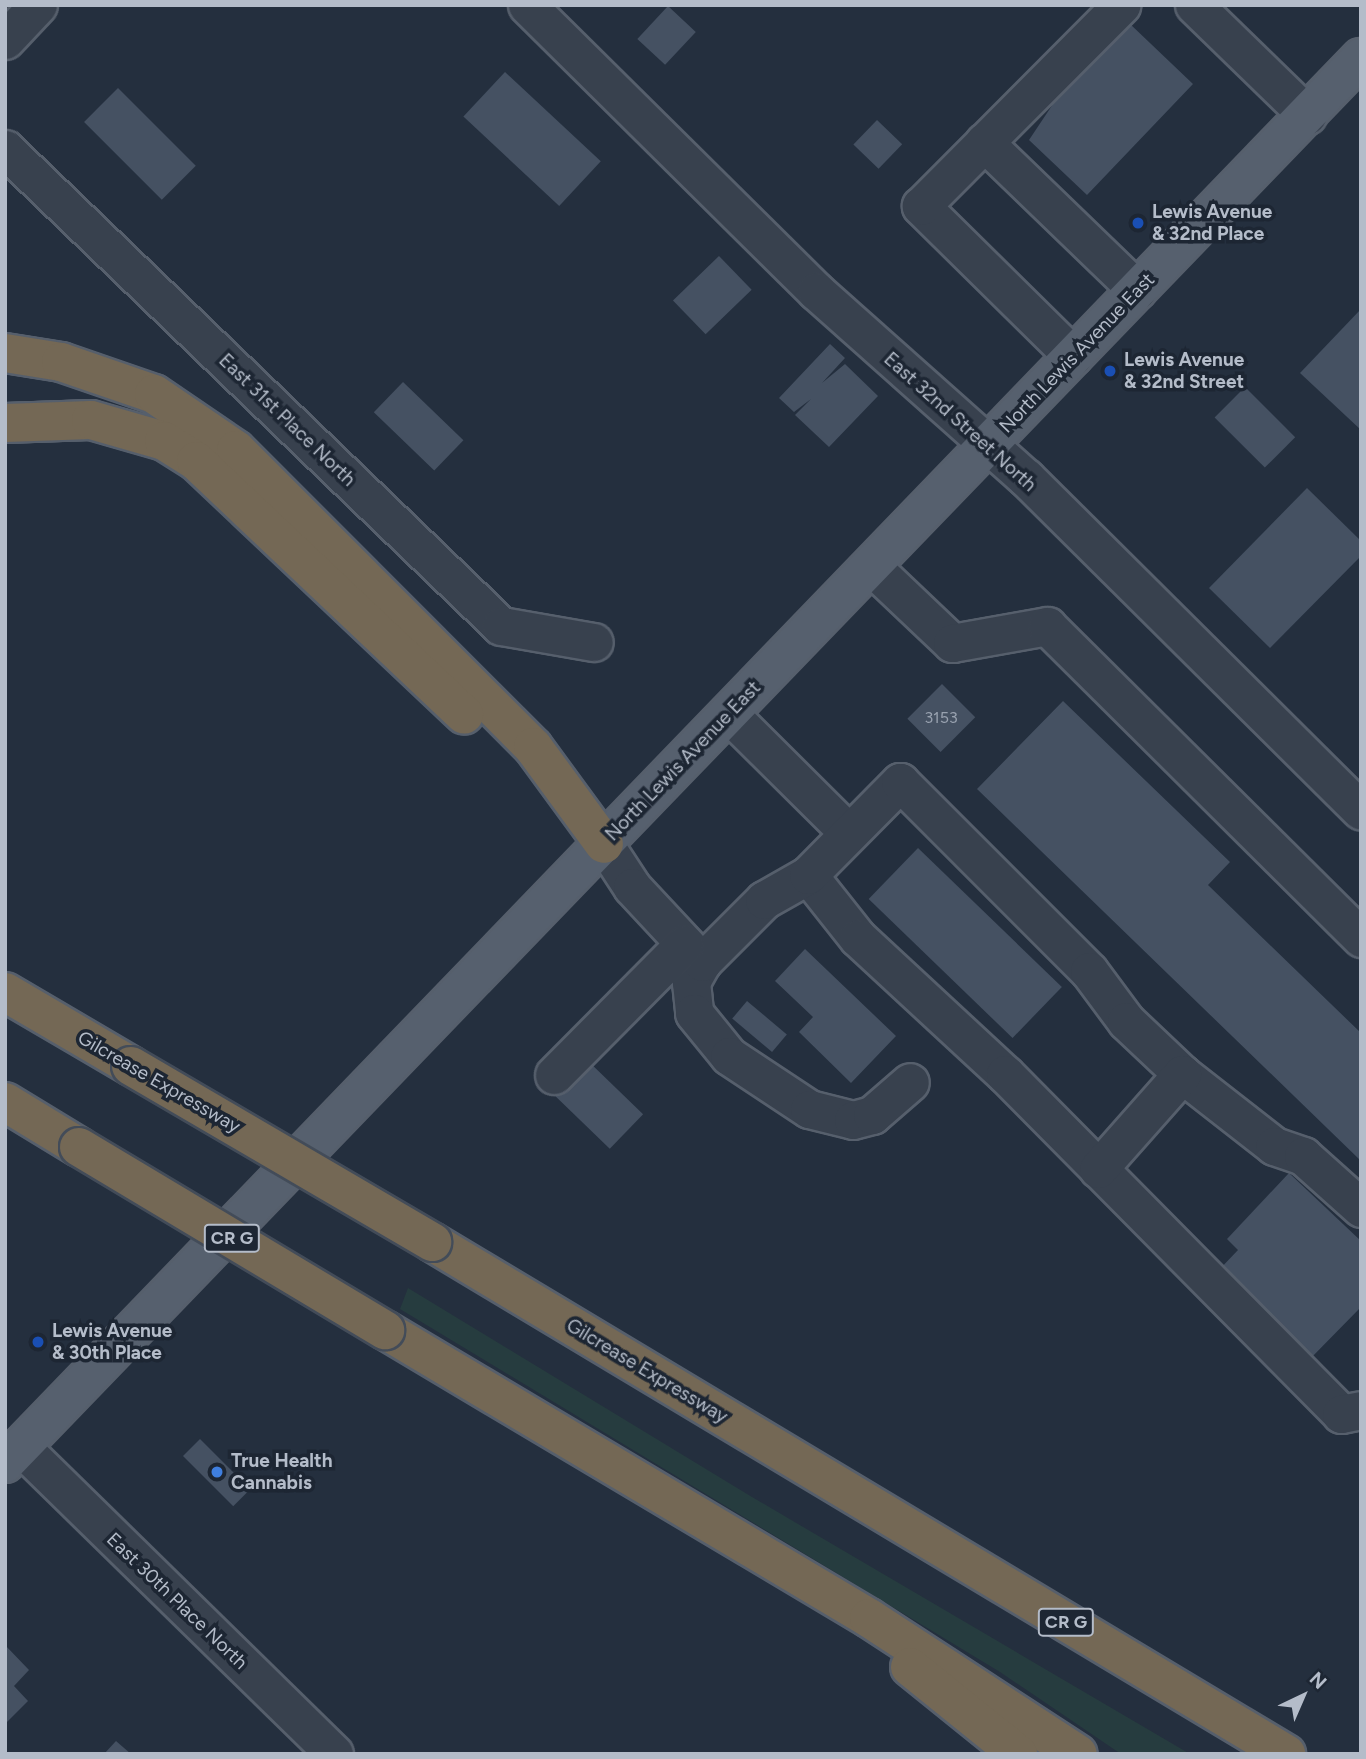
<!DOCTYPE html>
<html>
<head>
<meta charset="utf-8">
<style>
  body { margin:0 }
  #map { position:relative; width:1366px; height:1759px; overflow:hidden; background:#242f3e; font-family:Figtree,sans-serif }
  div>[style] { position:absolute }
  .green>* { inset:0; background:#263c3f }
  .building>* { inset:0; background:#455162; transform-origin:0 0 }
  .roads { filter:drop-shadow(2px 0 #565f6c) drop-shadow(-2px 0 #565f6c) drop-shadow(0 2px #565f6c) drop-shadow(0 -2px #565f6c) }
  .minor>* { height:37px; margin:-18.5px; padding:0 18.5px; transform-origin:18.5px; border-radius:18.5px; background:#38414e }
  .major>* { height:38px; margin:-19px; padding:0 19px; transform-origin:19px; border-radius:19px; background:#56606e }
  .highway>* { height:38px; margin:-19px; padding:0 19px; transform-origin:19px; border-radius:19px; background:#746855 }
  .bridges { filter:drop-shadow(2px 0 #434c59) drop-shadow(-2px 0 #434c59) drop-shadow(0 2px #434c59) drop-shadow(0 -2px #434c59) }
  .highway-bridge>* { height:38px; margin:-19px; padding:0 19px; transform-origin:19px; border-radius:19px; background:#746855 }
  .dots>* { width:19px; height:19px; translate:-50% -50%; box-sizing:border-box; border:4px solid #1d2633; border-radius:50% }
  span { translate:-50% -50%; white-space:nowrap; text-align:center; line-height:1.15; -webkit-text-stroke:7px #1d2633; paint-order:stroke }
  .number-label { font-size:16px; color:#98a1af }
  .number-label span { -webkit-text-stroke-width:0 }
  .shield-label span { padding:2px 5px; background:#1d2633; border:2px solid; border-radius:5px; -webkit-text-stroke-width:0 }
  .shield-label { font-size:18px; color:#b4bcc9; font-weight:700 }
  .poi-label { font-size:19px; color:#b4bcc9; font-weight:700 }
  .left { translate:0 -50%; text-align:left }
  .street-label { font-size:19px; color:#b4bcc9 }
  .frame { position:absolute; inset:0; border:7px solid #b4bcc9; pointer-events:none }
  .north { position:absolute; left:1268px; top:1661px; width:70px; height:70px; -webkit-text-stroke:5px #1d2633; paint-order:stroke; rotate:44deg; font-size:19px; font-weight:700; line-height:28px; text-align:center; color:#b4bcc9 }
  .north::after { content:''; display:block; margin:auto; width:24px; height:32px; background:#b4bcc9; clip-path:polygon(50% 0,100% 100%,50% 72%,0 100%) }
</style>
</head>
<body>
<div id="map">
  <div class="green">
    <i style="clip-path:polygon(408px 1288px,752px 1497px,1190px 1754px,1121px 1754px,1000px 1672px,400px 1309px)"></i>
  </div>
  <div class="building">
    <i style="left:668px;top:6px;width:38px;height:45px;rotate:43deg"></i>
    <i style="clip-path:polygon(1129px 23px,1193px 84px,1087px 195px,1029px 140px,1059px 95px,1048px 85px,1095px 36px,1106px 47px)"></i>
    <i style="left:505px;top:72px;width:131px;height:61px;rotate:43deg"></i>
    <i style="left:118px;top:88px;width:110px;height:48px;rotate:45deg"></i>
    <i style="left:877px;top:120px;width:35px;height:34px;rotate:44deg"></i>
    <i style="left:719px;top:256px;width:47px;height:64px;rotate:46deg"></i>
    <i style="clip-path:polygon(1361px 309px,1361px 430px,1300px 373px)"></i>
    <i style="clip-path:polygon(830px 344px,845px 358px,822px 383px,845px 364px,878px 396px,829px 447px,795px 415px,811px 399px,794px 412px,779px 398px)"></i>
    <i style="left:403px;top:382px;width:84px;height:42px;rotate:44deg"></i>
    <i style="left:1245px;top:387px;width:71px;height:43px;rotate:45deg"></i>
    <i style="clip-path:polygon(1307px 488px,1361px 541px,1361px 556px,1270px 648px,1209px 588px)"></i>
    <i style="left:942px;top:684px;width:47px;height:49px;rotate:45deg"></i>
    <i style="clip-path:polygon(1063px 701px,1230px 862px,1208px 885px,1361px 1033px,1361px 1161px,977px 789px)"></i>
    <i style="left:918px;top:848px;width:200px;height:71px;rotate:44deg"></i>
    <i style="clip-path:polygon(805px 949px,896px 1036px,851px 1083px,799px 1032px,813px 1017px,775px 981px)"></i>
    <i style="left:747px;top:1001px;width:52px;height:23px;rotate:40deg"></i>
    <i style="left:587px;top:1060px;width:78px;height:48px;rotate:44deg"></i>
    <i style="clip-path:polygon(1289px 1173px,1361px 1241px,1361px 1307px,1309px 1360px,1217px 1272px,1238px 1250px,1227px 1239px)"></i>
    <i style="left:200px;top:1439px;width:71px;height:24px;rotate:45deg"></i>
    <i style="clip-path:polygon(5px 1645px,29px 1670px,14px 1686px,28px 1701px,5px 1724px)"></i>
    <i style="clip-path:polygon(116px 1741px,131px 1754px,104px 1754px)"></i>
  </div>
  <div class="roads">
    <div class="minor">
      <i style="left:527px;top:5px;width:407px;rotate:44.7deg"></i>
      <i style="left:816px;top:291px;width:281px;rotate:41.7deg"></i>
      <i style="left:1026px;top:478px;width:472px;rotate:44.8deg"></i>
      <i style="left:1194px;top:5px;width:158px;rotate:44.2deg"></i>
      <i style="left:5px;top:40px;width:48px;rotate:-46.7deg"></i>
      <i style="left:984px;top:142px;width:213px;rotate:44deg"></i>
      <i style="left:5px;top:149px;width:688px;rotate:43.88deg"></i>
      <i style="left:501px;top:626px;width:94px;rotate:9.8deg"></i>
      <i style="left:1073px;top:356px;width:214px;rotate:-135.4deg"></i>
      <i style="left:921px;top:206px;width:284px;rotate:-45.1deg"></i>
      <i style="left:871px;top:566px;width:112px;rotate:43.5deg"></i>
      <i style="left:952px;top:643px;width:97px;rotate:-10.1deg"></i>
      <i style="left:1047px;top:626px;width:443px;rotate:44.8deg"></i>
      <i style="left:729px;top:714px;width:168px;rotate:44.8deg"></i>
      <i style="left:604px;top:844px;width:51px;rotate:56.9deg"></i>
      <i style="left:632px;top:887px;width:103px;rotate:47deg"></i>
      <i style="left:702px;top:962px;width:23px;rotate:119deg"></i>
      <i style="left:691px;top:982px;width:31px;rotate:84deg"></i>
      <i style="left:694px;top:1013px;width:55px;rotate:50.9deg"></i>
      <i style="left:729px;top:1056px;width:96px;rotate:33.5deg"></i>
      <i style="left:809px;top:1109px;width:45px;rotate:14deg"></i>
      <i style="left:853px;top:1120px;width:20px;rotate:-15deg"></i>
      <i style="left:872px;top:1115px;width:50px;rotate:-41deg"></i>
      <i style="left:808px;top:875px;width:80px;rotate:51.6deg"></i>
      <i style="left:858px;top:938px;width:200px;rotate:42.8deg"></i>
      <i style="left:1005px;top:1074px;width:478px;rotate:45.3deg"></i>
      <i style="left:1341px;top:1414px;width:20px;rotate:-11deg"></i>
      <i style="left:702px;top:962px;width:88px;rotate:-45deg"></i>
      <i style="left:764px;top:900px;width:51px;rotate:-29.6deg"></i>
      <i style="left:808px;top:875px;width:131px;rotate:-45.3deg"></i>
      <i style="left:900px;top:782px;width:267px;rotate:45deg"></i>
      <i style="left:1089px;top:971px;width:62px;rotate:53.5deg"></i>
      <i style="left:1126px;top:1021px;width:77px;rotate:43.4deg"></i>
      <i style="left:1182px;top:1074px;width:117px;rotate:38deg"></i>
      <i style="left:1274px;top:1146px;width:31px;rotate:19deg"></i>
      <i style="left:1303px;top:1156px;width:78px;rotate:41.9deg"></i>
      <i style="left:554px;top:1075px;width:185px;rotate:-45.2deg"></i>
      <i style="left:1098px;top:1169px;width:127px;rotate:-48.5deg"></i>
      <i style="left:21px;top:1447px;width:438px;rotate:44.4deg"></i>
    </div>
    <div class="major">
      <i style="left:5px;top:1463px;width:1953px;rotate:-46.02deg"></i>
    </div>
    <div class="highway">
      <i style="left:5px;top:353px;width:57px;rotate:9.1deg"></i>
      <i style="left:61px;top:362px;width:98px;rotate:19deg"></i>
      <i style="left:154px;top:394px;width:99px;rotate:34.3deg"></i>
      <i style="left:236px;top:450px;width:420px;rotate:45deg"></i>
      <i style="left:533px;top:747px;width:120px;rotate:53.8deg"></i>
      <i style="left:5px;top:423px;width:86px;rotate:-2deg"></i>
      <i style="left:91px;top:420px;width:76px;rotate:16deg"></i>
      <i style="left:164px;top:441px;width:38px;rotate:32deg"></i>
      <i style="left:196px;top:461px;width:369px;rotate:43.4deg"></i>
      <i style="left:5px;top:992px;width:146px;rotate:30.4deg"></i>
      <i style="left:5px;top:1102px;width:87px;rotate:31.3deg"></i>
      <i style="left:432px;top:1242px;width:996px;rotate:30.94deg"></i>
      <i style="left:385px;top:1330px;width:563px;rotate:30.75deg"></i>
      <i style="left:869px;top:1618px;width:249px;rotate:33.1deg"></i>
      <i style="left:910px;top:1667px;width:139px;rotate:38.9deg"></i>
    </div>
  </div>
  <div class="bridges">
    <div class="highway-bridge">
      <i style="left:131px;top:1066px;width:349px;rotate:30.3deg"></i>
      <i style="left:79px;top:1147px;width:357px;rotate:30.9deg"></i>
    </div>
  </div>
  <div class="dots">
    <i style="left:1138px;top:223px;background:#1a4fb4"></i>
    <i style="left:1110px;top:371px;background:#1a4fb4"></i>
    <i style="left:38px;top:1342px;background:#1a4fb4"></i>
    <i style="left:217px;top:1472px;background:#3f7fe0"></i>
  </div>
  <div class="number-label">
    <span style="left:941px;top:718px">3153</span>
  </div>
  <div class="shield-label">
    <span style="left:232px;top:1238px">CR G</span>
    <span style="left:1066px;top:1622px">CR G</span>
  </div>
  <div class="poi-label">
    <span class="left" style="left:1152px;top:223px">Lewis Avenue<br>&amp; 32nd Place</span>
    <span class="left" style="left:1124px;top:371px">Lewis Avenue<br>&amp; 32nd Street</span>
    <span class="left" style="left:52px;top:1342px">Lewis Avenue<br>&amp; 30th Place</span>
    <span class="left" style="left:231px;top:1472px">True Health<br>Cannabis</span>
  </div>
  <div class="street-label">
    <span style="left:1077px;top:353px;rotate:-46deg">North Lewis Avenue East</span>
    <span style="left:287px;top:420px;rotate:44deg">East 31st Place North</span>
    <span style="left:960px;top:422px;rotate:42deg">East 32nd Street North</span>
    <span style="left:683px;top:761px;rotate:-46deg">North Lewis Avenue East</span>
    <span style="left:159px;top:1082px;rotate:30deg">Gilcrease Expressway</span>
    <span style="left:647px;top:1371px;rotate:31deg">Gilcrease Expressway</span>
    <span style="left:177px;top:1601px;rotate:44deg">East 30th Place North</span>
  </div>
  <div class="frame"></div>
  <div class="north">N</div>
</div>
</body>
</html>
